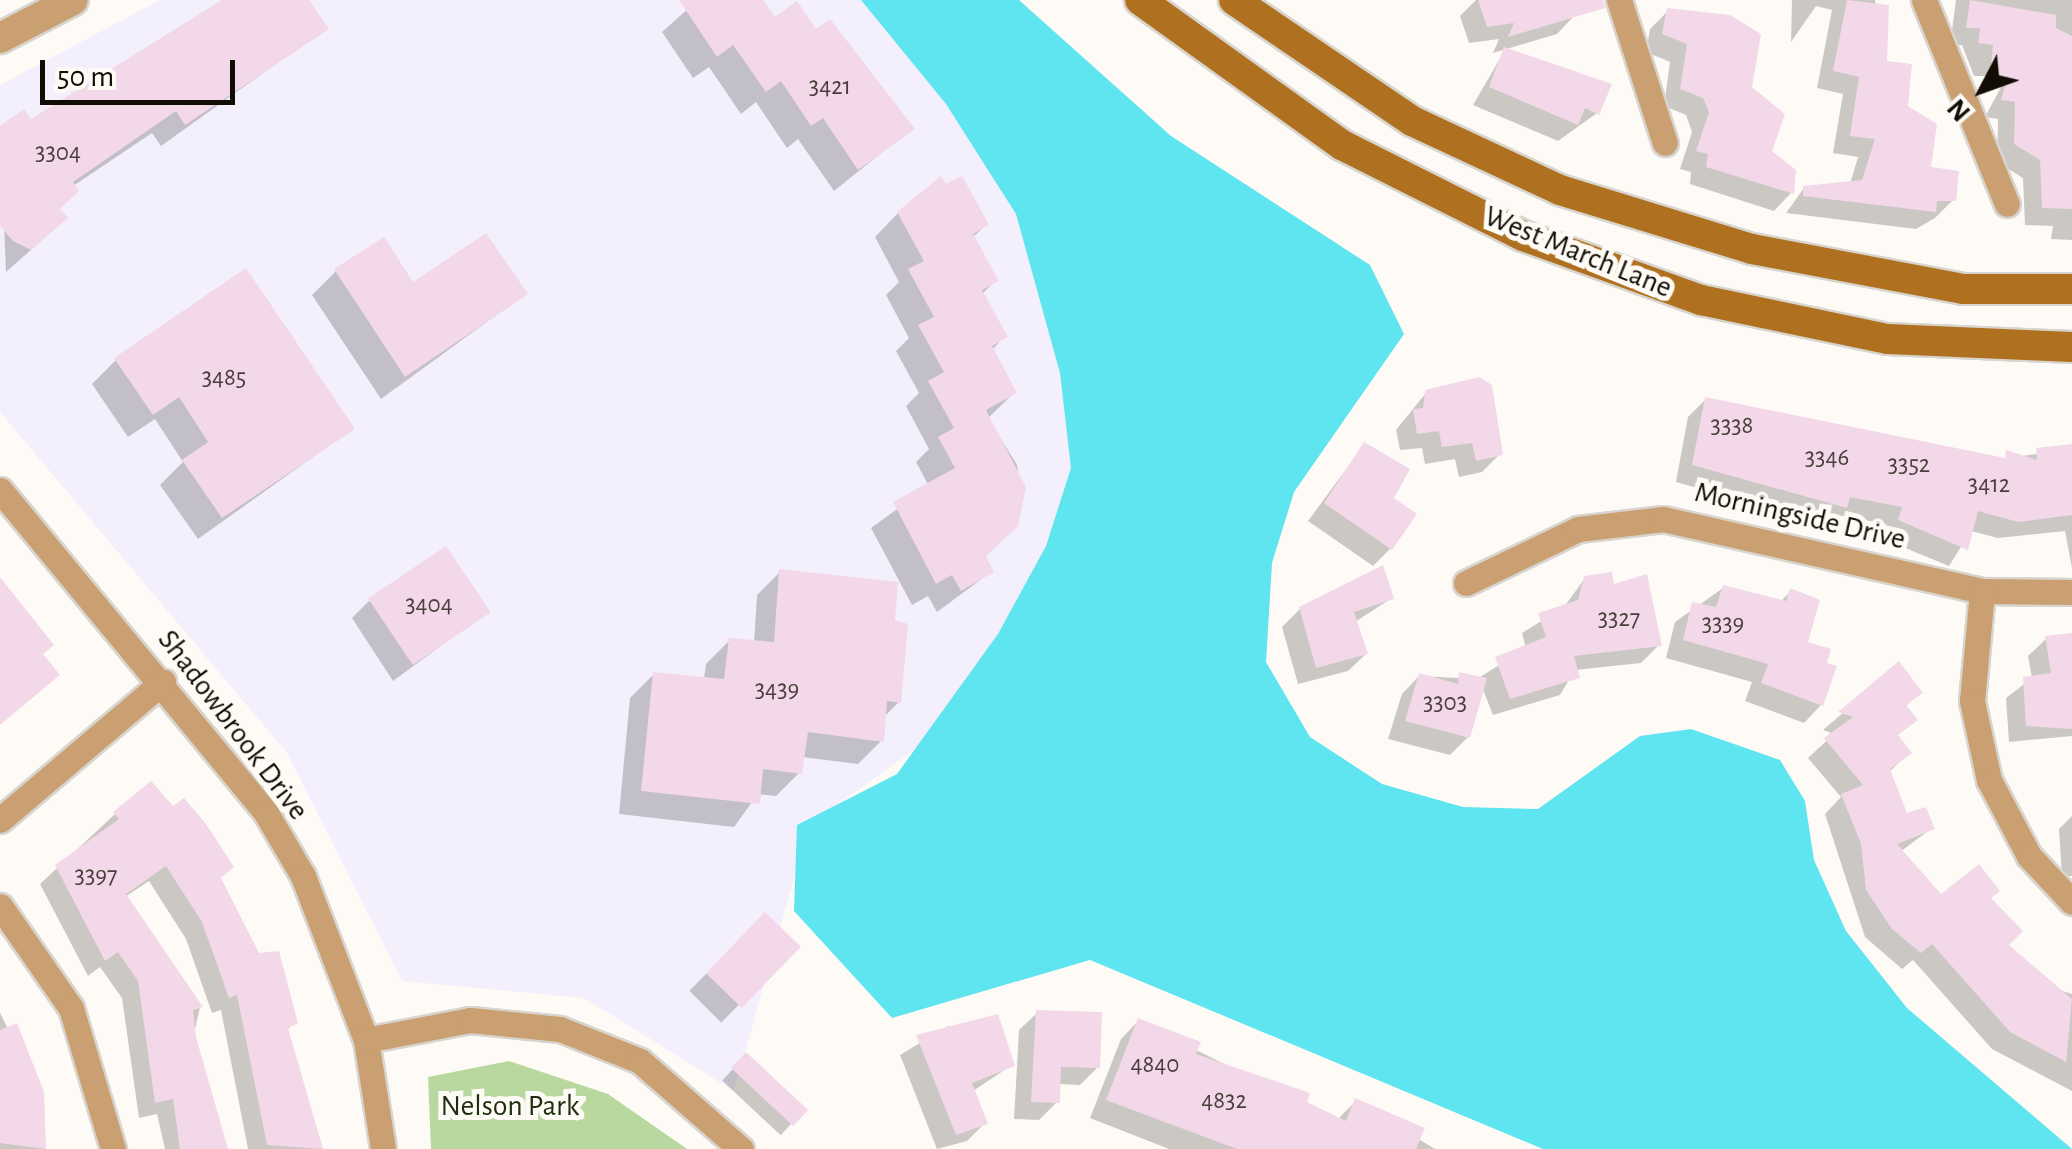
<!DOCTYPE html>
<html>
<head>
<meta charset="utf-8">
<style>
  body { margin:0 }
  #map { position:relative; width:2072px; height:1149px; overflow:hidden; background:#fefbf6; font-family:"Alegreya Sans",sans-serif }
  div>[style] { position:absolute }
  .commercial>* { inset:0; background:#f3effc }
  .green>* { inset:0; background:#b9d89f }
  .water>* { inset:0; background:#5ee5ef }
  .shadow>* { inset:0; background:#0003; transform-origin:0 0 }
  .building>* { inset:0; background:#f2d8e8; transform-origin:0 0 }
  .roads { filter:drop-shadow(2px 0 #d8d5cf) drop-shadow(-2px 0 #d8d5cf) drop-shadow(0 2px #d8d5cf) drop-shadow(0 -2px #d8d5cf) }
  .minor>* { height:25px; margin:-12.5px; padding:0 12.5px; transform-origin:12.5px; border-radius:12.5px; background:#ca9f71 }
  .tertiary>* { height:30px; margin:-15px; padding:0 15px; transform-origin:15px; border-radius:15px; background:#ca9f71 }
  .secondary>* { height:30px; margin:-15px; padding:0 15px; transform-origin:15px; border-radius:15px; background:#af711f }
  span { translate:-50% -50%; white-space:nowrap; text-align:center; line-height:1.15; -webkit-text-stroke:10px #fefbf6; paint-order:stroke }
  .number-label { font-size:25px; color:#49403e }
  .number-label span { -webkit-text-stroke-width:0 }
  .street-label { font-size:30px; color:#110d05 }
  .park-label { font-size:30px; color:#1f2f0e }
  .north { position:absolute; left:1932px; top:40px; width:100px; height:100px; -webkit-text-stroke:8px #fefbf6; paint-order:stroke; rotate:229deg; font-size:28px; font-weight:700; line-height:40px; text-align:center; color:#110d05 }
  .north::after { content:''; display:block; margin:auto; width:35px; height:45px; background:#110d05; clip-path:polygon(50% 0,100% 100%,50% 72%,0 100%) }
  .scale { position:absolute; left:40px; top:60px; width:195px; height:45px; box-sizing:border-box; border:5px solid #110d05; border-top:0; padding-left:12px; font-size:30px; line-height:35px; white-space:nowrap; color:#110d05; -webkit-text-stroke:8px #fefbf6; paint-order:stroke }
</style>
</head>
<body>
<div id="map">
  <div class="commercial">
    <i style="clip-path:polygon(160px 0,883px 0,1012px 105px,1085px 477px,1001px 688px,809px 825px,734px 1091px,584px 998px,402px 981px,287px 753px,0 412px,0 85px)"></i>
  </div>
  <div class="green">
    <i style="clip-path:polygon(509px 1061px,608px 1094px,687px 1149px,431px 1149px,428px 1077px)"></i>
  </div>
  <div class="water">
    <i style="clip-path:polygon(861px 0,1019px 0,1171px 136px,1370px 265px,1404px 334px,1294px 492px,1272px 563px,1266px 662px,1310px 737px,1382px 784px,1463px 807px,1538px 809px,1640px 736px,1691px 729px,1780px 760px,1805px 801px,1814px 860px,1846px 931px,1907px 1008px,2072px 1149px,1543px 1149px,1090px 960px,892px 1018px,794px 911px,797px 825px,897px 774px,998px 634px,1046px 546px,1071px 468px,1060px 373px,1016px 214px,946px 104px)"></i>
  </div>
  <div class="shadow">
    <i style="clip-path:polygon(226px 0,306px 0,326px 28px,161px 146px,152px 133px,73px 186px,41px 241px,6px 272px,0 129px,30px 123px)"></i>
    <i style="clip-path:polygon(698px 0,760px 0,774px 21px,816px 33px,911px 129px,834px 191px,798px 139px,787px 148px,756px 102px,741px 114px,709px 67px,693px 78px,662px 32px)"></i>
    <i style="clip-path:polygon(1476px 0,1570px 0,1574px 16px,1557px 34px,1493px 53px,1499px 39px,1469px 43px,1460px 16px)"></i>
    <i style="clip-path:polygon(1792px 0,1875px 0,1884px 63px,1928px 169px,1953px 200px,1935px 218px,1916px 229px,1786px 213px,1804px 188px,1850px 184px,1858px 157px,1833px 153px,1843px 94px,1817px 88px,1832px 10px,1816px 6px,1791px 42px)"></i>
    <i style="clip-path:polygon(1956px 0,2072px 0,2072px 240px,2051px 239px,2053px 226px,2025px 225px,2023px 178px,1997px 162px,1998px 119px,1985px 117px,2007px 76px,1974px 76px,1962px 45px,1950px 45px)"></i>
    <i style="clip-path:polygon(1668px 11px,1749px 88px,1769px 152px,1794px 171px,1791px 193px,1774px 211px,1690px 184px,1691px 172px,1680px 169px,1692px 132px,1686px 115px,1664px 106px,1670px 62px,1646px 52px,1650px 29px)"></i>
    <i style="clip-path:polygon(1505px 50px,1597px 113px,1558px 141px,1473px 105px)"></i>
    <i style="clip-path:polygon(898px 213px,986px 225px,972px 238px,996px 280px,982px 294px,1005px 336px,992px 350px,1014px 393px,988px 418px,1017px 465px,1022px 505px,984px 559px,991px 572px,937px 612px,928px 596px,912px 605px,871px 528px,929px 486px,916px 462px,929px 449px,906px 406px,919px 393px,896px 351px,909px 338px,886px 295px,899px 282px,875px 237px)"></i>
    <i style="clip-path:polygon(336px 271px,413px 286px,525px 294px,381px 399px,312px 295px)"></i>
    <i style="clip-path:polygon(116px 360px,352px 429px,198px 539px,160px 485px,183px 462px,155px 419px,128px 437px,92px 384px)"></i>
    <i style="clip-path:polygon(1426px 393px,1500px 454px,1482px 472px,1459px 477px,1455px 459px,1425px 464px,1422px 448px,1400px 450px,1396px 430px)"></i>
    <i style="clip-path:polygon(1706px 399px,2001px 459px,2072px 449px,2072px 568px,2065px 531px,1998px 538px,1971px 531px,1949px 566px,1881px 538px,1886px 524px,1837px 515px,1827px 525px,1676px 482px,1688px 417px)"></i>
    <i style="clip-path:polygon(1364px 445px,1391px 499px,1390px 549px,1373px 566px,1308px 521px)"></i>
    <i style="clip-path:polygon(780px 572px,892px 622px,899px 702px,883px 718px,881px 741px,858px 764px,802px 757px,800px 772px,776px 796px,758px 794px,734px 827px,619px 814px,630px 698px,654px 674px,704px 679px,706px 664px,730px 640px,754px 643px,757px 595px)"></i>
    <i style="clip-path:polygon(1585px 578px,1659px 645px,1641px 663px,1575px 670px,1560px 695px,1493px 715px,1482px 687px,1468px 737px,1450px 755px,1388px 739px,1402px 694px,1419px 676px,1477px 679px,1526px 648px,1522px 633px,1564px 607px)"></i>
    <i style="clip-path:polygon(1723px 588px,1780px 602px,1791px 591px,1821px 705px,1804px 723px,1745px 701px,1752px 682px,1666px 658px,1675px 622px)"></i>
    <i style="clip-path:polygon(1392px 598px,1355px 622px,1366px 654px,1348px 671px,1298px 684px,1282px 627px,1300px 609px)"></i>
    <i style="clip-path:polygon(369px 601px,487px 612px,393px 681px,352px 618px)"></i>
    <i style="clip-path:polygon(2072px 635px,2072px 736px,2009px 742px,2006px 698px,2032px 678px,2028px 656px,2046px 639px)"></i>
    <i style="clip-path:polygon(1899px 665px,1920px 692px,1905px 707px,1914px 719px,1896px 737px,1909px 753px,1888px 773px,1905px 817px,1932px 828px,1900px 852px,1941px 897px,1989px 899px,2006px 945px,2040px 984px,2072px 994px,2072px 1091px,1992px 1049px,1913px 960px,1902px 969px,1865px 937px,1825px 814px,1841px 797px,1808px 758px,1834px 734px,1823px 730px)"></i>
    <i style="clip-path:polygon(115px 814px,218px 879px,295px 1022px,286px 1031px,323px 1149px,248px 1149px,221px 1010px,212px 1013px,186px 939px,149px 881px,125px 897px,200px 1007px,193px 1038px,226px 1149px,165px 1149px,157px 1114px,139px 1118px,122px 998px,100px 967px,88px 976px,40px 884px)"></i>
    <i style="clip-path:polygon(2072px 816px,2072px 876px,2062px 876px,2059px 829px)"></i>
    <i style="left:765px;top:915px;width:45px;height:107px;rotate:45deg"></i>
    <i style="clip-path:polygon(0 1013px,41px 1093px,44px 1149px,0 1149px)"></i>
    <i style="clip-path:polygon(1037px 1013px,1098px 1067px,1080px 1085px,1058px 1084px,1057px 1102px,1039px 1120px,1014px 1119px,1019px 1030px)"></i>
    <i style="clip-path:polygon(1138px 1021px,1337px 1120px,1356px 1101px,1435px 1149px,1169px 1149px,1090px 1118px,1121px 1039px)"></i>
    <i style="clip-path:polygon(948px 1026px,1012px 1065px,973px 1091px,985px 1123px,967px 1141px,937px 1149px,900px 1055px)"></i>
    <i style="left:746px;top:1055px;width:80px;height:35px;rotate:43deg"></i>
  </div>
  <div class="building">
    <i style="clip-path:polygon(222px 0,309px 0,329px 29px,185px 125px,176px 111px,73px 182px,79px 191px,60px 209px,68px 218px,31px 250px,13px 241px,0 226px,0 126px,24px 109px,31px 119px)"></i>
    <i style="clip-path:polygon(679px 0,763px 0,775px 17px,797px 1px,816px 29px,830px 19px,915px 129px,858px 170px,823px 118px,811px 126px,781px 81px,766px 92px,733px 45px,717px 57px)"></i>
    <i style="clip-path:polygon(1478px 0,1603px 0,1605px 8px,1508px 37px,1514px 23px,1487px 27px)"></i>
    <i style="clip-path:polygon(1847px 0,1889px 5px,1887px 61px,1912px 64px,1908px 106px,1937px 124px,1931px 167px,1959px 171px,1956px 201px,1937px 201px,1936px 212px,1803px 196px,1803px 186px,1862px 180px,1875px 139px,1850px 136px,1859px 77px,1833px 71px)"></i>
    <i style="clip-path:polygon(1970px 0,2056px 15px,2056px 28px,2072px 36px,2072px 209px,2042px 208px,2040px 160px,2014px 144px,2015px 102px,2001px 100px,2005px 86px,1989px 85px,1993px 45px,1978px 43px,1980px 28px,1966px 28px)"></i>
    <i style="clip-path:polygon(1667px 8px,1730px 15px,1761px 34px,1752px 87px,1785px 114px,1772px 151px,1796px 170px,1794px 194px,1706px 167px,1708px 154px,1696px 151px,1709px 112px,1703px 98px,1680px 89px,1687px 44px,1662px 34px)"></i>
    <i style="clip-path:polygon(1504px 47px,1612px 84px,1599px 115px,1585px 108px,1578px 125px,1489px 87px)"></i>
    <i style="clip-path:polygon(941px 176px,946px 184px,962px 176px,989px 225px,973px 234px,999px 281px,982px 290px,1008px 337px,992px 346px,1017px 393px,986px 410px,1026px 487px,1018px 526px,986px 556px,994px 572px,961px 591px,952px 575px,936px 584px,893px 502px,955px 468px,938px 437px,954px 428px,928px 381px,944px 372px,918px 325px,934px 317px,908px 269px,924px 261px,897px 212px)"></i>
    <i style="clip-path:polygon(486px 233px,528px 294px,405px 377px,334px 269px,384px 237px,413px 282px)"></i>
    <i style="clip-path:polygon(246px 268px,355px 429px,222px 518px,182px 460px,208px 442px,179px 397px,153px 415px,114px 358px)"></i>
    <i style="clip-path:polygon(1479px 377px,1492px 385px,1503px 455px,1476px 461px,1472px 443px,1442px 447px,1439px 431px,1417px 434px,1413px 409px,1423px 408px,1425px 390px)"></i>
    <i style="clip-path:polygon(1705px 397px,2005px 458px,2006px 450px,2037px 460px,2036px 448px,2072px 444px,2072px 515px,2018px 522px,1978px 511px,1968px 550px,1898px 520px,1902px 507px,1850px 497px,1847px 508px,1692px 465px)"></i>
    <i style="clip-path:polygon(1364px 442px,1410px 469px,1394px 498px,1417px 514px,1392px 550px,1324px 503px)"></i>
    <i style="left:446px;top:546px;width:80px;height:94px;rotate:56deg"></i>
    <i style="clip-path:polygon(1383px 565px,1394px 599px,1354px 612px,1368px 654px,1316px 668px,1299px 607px)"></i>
    <i style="clip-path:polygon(779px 569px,898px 582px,895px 620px,908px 624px,901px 703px,887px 701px,884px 742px,808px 732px,802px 774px,763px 769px,760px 804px,641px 791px,653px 672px,724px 679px,729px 638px,774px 642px)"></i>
    <i style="clip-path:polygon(1612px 572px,1614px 584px,1647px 574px,1662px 646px,1574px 656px,1580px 678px,1510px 699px,1495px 657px,1546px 637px,1538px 613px,1578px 600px,1584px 576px)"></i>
    <i style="clip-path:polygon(0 577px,54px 645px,43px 654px,60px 675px,0 725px)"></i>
    <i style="clip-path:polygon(1723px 585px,1786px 601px,1790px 588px,1820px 600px,1808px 642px,1831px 649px,1827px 663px,1837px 666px,1823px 706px,1761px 683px,1768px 664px,1683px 640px,1692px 602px,1716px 607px)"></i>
    <i style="clip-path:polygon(2072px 633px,2072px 729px,2026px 726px,2023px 677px,2051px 673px,2045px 636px)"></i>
    <i style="clip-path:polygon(1899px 661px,1923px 693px,1906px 705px,1918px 720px,1898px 735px,1912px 753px,1890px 769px,1907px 813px,1926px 807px,1935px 829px,1897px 844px,1941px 894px,1979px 864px,2000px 891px,1991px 898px,2023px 931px,2009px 945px,2072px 999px,2066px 1062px,2010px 1032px,1932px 944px,1921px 953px,1892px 929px,1866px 890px,1861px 844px,1841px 794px,1863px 785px,1824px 738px,1853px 717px,1838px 712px)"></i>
    <i style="clip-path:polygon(1459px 672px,1487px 678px,1470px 738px,1405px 721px,1419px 673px,1458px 684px)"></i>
    <i style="clip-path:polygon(151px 781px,173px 806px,184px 798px,206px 824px,234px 867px,221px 878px,259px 953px,279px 951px,298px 1023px,288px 1028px,323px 1149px,267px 1145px,237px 995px,229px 998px,202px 922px,166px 866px,126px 894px,203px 1007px,193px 1010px,196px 1037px,228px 1149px,180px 1149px,173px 1099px,155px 1103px,138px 981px,118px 952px,105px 961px,55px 865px,119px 819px,113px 812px)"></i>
    <i style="left:765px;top:912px;width:50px;height:85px;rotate:44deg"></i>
    <i style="clip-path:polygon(1036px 1010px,1102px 1012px,1100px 1068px,1061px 1067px,1060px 1103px,1031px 1102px)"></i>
    <i style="clip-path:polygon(998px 1014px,1015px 1066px,972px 1083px,988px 1124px,956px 1135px,916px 1035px)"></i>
    <i style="clip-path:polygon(1138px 1018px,1201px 1042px,1196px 1054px,1310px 1093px,1307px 1102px,1346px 1121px,1355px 1098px,1425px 1128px,1416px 1149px,1237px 1149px,1106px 1100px)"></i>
    <i style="clip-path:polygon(17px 1023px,44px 1092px,46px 1149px,0 1143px,0 1030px)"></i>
    <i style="left:746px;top:1052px;width:85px;height:22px;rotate:43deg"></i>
  </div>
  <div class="roads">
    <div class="minor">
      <i style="left:1619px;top:0;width:150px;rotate:72.2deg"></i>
      <i style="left:1924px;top:0;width:220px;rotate:67.9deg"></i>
      <i style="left:0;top:490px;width:418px;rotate:50.5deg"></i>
      <i style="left:266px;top:813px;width:73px;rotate:59.6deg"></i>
      <i style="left:303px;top:876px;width:176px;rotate:69deg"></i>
      <i style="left:366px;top:1040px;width:110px;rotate:81.1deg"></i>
      <i style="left:1466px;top:583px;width:124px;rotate:-25.7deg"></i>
      <i style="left:1578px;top:529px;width:86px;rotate:-6.7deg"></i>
      <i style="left:1663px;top:519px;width:327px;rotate:12.7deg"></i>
      <i style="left:1982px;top:591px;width:90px;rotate:0.6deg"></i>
      <i style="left:1982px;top:591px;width:110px;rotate:95.2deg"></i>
      <i style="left:1972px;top:701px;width:81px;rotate:77.9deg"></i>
      <i style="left:1989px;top:780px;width:86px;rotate:62.2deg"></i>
      <i style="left:2029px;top:856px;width:63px;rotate:46.9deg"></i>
      <i style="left:0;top:820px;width:214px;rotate:-40.3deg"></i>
      <i style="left:0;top:906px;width:124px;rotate:55.2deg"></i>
      <i style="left:71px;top:1008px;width:147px;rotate:73.4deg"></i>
      <i style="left:366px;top:1040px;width:106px;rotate:-10.9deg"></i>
      <i style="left:470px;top:1020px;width:90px;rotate:5.7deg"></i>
      <i style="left:560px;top:1029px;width:86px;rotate:21.8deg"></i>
      <i style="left:640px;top:1061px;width:134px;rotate:41.1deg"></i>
    </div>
    <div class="tertiary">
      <i style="left:0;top:38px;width:82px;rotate:-27.5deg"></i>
    </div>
    <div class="secondary">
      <i style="left:1140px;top:0;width:249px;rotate:35.7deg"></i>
      <i style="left:1342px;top:145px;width:203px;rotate:26.7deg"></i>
      <i style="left:1523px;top:236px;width:189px;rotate:19.8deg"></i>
      <i style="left:1701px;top:300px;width:191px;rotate:11.8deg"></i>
      <i style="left:1888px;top:339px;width:184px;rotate:2.5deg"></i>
      <i style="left:1234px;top:0;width:215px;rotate:34.2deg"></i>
      <i style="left:1412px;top:121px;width:163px;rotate:25deg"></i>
      <i style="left:1560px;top:190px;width:201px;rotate:17.1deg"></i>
      <i style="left:1752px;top:249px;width:215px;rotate:10.7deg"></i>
      <i style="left:1963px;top:289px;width:109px"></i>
    </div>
  </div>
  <div class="number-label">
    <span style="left:830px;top:87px">3421</span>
    <span style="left:58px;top:153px">3304</span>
    <span style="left:224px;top:378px">3485</span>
    <span style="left:1732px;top:426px">3338</span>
    <span style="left:1827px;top:458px">3346</span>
    <span style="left:1909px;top:465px">3352</span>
    <span style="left:1989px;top:485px">3412</span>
    <span style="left:429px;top:605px">3404</span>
    <span style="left:1619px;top:619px">3327</span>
    <span style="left:1723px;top:624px">3339</span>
    <span style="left:777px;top:690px">3439</span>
    <span style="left:1445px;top:703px">3303</span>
    <span style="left:96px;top:876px">3397</span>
    <span style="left:1155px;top:1065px">4840</span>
    <span style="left:1224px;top:1101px">4832</span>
  </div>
  <div class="street-label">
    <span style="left:1578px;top:252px;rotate:22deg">West March Lane</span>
    <span style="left:1800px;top:516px;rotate:13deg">Morningside Drive</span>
    <span style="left:233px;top:725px;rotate:53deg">Shadowbrook Drive</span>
  </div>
  <div class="park-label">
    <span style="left:510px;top:1106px">Nelson Park</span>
  </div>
  <div class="north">N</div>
  <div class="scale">50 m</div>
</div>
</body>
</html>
